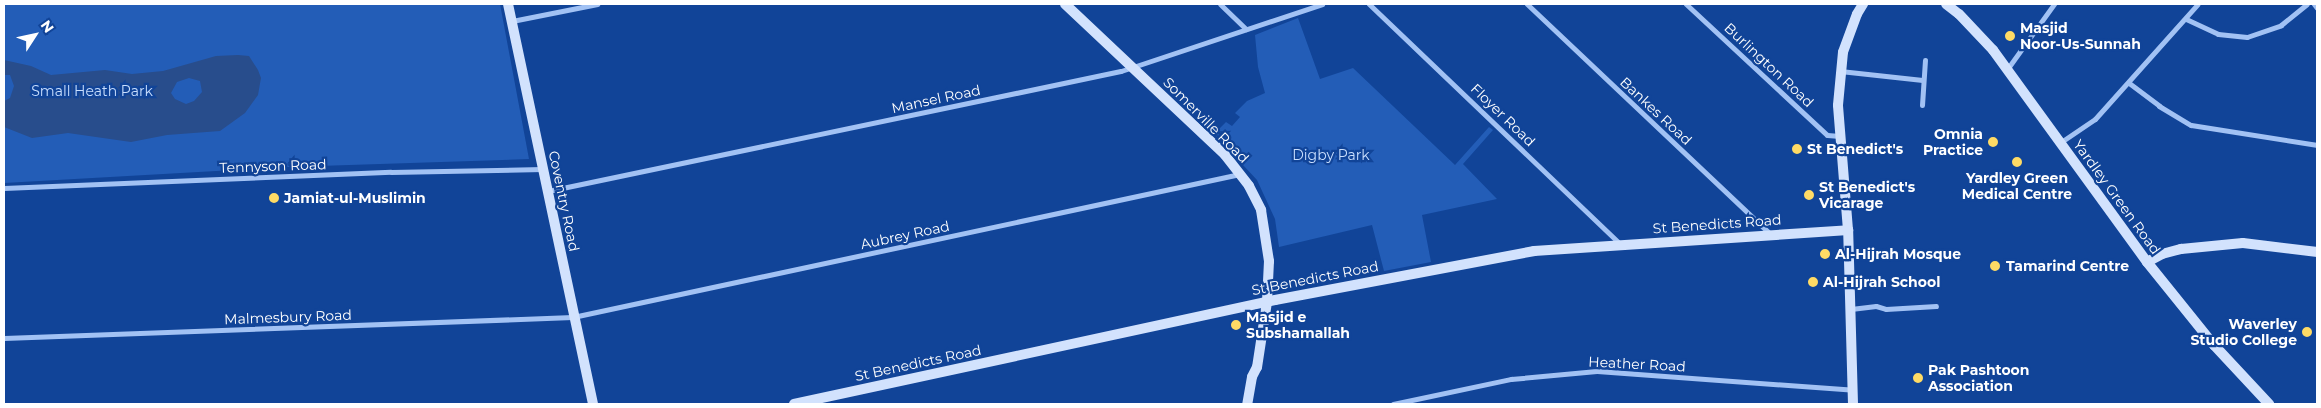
<!DOCTYPE html>
<html>
<head>
<meta charset="utf-8">
<style>
  body { margin:0 }
  #map { position:relative; width:2321px; height:408px; overflow:hidden; background:#114498; font-family:Montserrat,sans-serif }
  div>[style] { position:absolute }
  .green>* { inset:0; background:#235db7 }
  .water>* { inset:0; background:#284d8c }
  .street>* { height:5px; margin:-2.5px; padding:0 2.5px; transform-origin:2.5px; border-radius:2.5px; background:#a2c2f4 }
  .secondary>* { height:10px; margin:-5px; padding:0 5px; transform-origin:5px; border-radius:5px; background:#d2e2fd }
  .dots>* { width:14px; height:14px; translate:-50% -50%; box-sizing:border-box; border:2px solid #114498; border-radius:50% }
  span { translate:-50% -50%; white-space:nowrap; text-align:center; line-height:1.15; -webkit-text-stroke:4.5px #114498; paint-order:stroke }
  .poi-label { font-size:14px; color:#fff; font-weight:700 }
  .left { translate:0 -50%; text-align:left }
  .right { translate:-100% -50%; text-align:right }
  .street-label { font-size:14px; color:#fff }
  .park-label { font-size:14px; color:#cadffe }
  .frame { position:absolute; inset:0; border:5px solid #fff; pointer-events:none }
  .north { position:absolute; left:10px; top:10px; width:50px; height:50px; -webkit-text-stroke:4px #114498; paint-order:stroke; rotate:55deg; font-size:14px; font-weight:700; line-height:20px; text-align:center; color:#fff }
  .north::after { content:''; display:block; margin:auto; width:18px; height:22px; background:#fff; clip-path:polygon(50% 0,100% 100%,50% 72%,0 100%) }
</style>
</head>
<body>
<div id="map">
  <div class="green">
    <i style="clip-path:polygon(4px 4px,500px 4px,529px 159px,288px 167px,4px 183px)"></i>
    <i style="clip-path:polygon(1298px 18px,1320px 79px,1353px 68px,1455px 165px,1489px 127px,1493px 130px,1463px 164px,1497px 199px,1422px 215px,1431px 262px,1384px 271px,1372px 225px,1279px 247px,1275px 219px,1257px 180px,1214px 134px,1226px 122px,1232px 126px,1240px 117px,1235px 113px,1247px 101px,1265px 93px,1258px 67px,1255px 35px)"></i>
  </div>
  <div class="water">
    <i style="clip-path:polygon(evenodd,238px 55px,249px 56px,258px 70px,261px 78px,258px 95px,245px 113px,220px 131px,167px 135px,131px 142px,68px 133px,32px 138px,4px 127px,4px 101px,10px 98px,14px 86px,10px 75px,4px 75px,4px 60px,31px 66px,51px 75px,105px 70px,132px 74px,163px 71px,216px 56px,238px 55px,189px 78px,200px 81px,202px 92px,194px 101px,186px 104px,175px 99px,171px 93px,177px 82px,189px 78px)"></i>
  </div>
  <div class="street">
    <i style="left:1220px;top:4px;width:36px;rotate:44deg"></i>
    <i style="left:1369px;top:4px;width:347px;rotate:43.7deg"></i>
    <i style="left:1527px;top:4px;width:335px;rotate:43.4deg"></i>
    <i style="left:1686px;top:4px;width:192px;rotate:42.9deg"></i>
    <i style="left:1827px;top:135px;width:13px;rotate:4deg"></i>
    <i style="left:2314px;top:4px;width:5px;rotate:53deg"></i>
    <i style="left:2186px;top:19px;width:35px;rotate:25deg"></i>
    <i style="left:2218px;top:34px;width:29px;rotate:6deg"></i>
    <i style="left:2247px;top:37px;width:36px;rotate:-19deg"></i>
    <i style="left:2281px;top:25px;width:33px;rotate:-39deg"></i>
    <i style="left:512px;top:21px;width:87px;rotate:-11.3deg"></i>
    <i style="left:2008px;top:68px;width:79px;rotate:-54.3deg"></i>
    <i style="left:1840px;top:71px;width:83px;rotate:6.2deg"></i>
    <i style="left:2129px;top:83px;width:38px;rotate:37deg"></i>
    <i style="left:2159px;top:106px;width:37px;rotate:31deg"></i>
    <i style="left:2191px;top:125px;width:128px;rotate:9deg"></i>
    <i style="left:1922px;top:105px;width:45px;rotate:-86.2deg"></i>
    <i style="left:2061px;top:142px;width:41px;rotate:-34.1deg"></i>
    <i style="left:2095px;top:119px;width:154px;rotate:-48.2deg"></i>
    <i style="left:4px;top:188px;width:387px;rotate:-2.4deg"></i>
    <i style="left:391px;top:172px;width:152px;rotate:-1.1deg"></i>
    <i style="left:548px;top:191px;width:585px;rotate:-11.83deg"></i>
    <i style="left:1121px;top:71px;width:212px;rotate:-18.4deg"></i>
    <i style="left:1851px;top:309px;width:25px;rotate:-7deg"></i>
    <i style="left:1876px;top:306px;width:10px;rotate:17deg"></i>
    <i style="left:1886px;top:309px;width:50px;rotate:-3.4deg"></i>
    <i style="left:4px;top:338px;width:569px;rotate:-2.11deg"></i>
    <i style="left:573px;top:317px;width:682px;rotate:-12.1deg"></i>
    <i style="left:1393px;top:404px;width:121px;rotate:-12deg"></i>
    <i style="left:1511px;top:379px;width:86px;rotate:-5.3deg"></i>
    <i style="left:1597px;top:371px;width:257px;rotate:4.2deg"></i>
  </div>
  <div class="secondary">
    <i style="left:508px;top:4px;width:409px;rotate:78deg"></i>
    <i style="left:1065px;top:4px;width:220px;rotate:43.3deg"></i>
    <i style="left:1225px;top:155px;width:39px;rotate:52deg"></i>
    <i style="left:1249px;top:186px;width:27px;rotate:63deg"></i>
    <i style="left:1261px;top:210px;width:52px;rotate:81.1deg"></i>
    <i style="left:1269px;top:261px;width:41px;rotate:92.8deg"></i>
    <i style="left:1267px;top:302px;width:66px;rotate:98.7deg"></i>
    <i style="left:1257px;top:367px;width:11px;rotate:117deg"></i>
    <i style="left:1252px;top:377px;width:27px;rotate:100deg"></i>
    <i style="left:1946px;top:4px;width:16px;rotate:38deg"></i>
    <i style="left:1959px;top:14px;width:50px;rotate:46.6deg"></i>
    <i style="left:1993px;top:50px;width:262px;rotate:54deg"></i>
    <i style="left:2147px;top:262px;width:107px;rotate:51.1deg"></i>
    <i style="left:2214px;top:345px;width:81px;rotate:47deg"></i>
    <i style="left:2147px;top:262px;width:17px;rotate:-28deg"></i>
    <i style="left:2162px;top:254px;width:20px;rotate:-15deg"></i>
    <i style="left:2181px;top:249px;width:62px;rotate:-5.5deg"></i>
    <i style="left:2243px;top:243px;width:75px;rotate:6.9deg"></i>
    <i style="left:794px;top:404px;width:492px;rotate:-12.2deg"></i>
    <i style="left:1275px;top:300px;width:264px;rotate:-10.7deg"></i>
    <i style="left:1534px;top:251px;width:315px;rotate:-3.8deg"></i>
    <i style="left:1853px;top:404px;width:174px;rotate:-91.6deg"></i>
    <i style="left:1848px;top:230px;width:125px;rotate:-94.6deg"></i>
    <i style="left:1838px;top:105px;width:53px;rotate:-84.6deg"></i>
    <i style="left:1843px;top:52px;width:40px;rotate:-69.8deg"></i>
    <i style="left:1857px;top:14px;width:12px;rotate:-59deg"></i>
  </div>
  <div class="dots">
    <i style="left:2010px;top:36px;background:#ffdb65"></i>
    <i style="left:1993px;top:142px;background:#ffdb65"></i>
    <i style="left:1797px;top:149px;background:#ffdb65"></i>
    <i style="left:2017px;top:162px;background:#ffdb65"></i>
    <i style="left:1809px;top:195px;background:#ffdb65"></i>
    <i style="left:274px;top:198px;background:#ffdb65"></i>
    <i style="left:1825px;top:254px;background:#ffdb65"></i>
    <i style="left:1995px;top:266px;background:#ffdb65"></i>
    <i style="left:1813px;top:282px;background:#ffdb65"></i>
    <i style="left:1236px;top:325px;background:#ffdb65"></i>
    <i style="left:2307px;top:332px;background:#ffdb65"></i>
    <i style="left:1918px;top:378px;background:#ffdb65"></i>
  </div>
  <div class="poi-label">
    <span class="left" style="left:2020px;top:36px">Masjid<br>Noor-Us-Sunnah</span>
    <span class="right" style="left:1983px;top:142px">Omnia<br>Practice</span>
    <span class="left" style="left:1807px;top:149px">St Benedict's</span>
    <span style="left:2017px;top:186px">Yardley Green<br>Medical Centre</span>
    <span class="left" style="left:1819px;top:195px">St Benedict's<br>Vicarage</span>
    <span class="left" style="left:284px;top:198px">Jamiat-ul-Muslimin</span>
    <span class="left" style="left:1835px;top:254px">Al-Hijrah Mosque</span>
    <span class="left" style="left:2006px;top:266px">Tamarind Centre</span>
    <span class="left" style="left:1823px;top:282px">Al-Hijrah School</span>
    <span class="left" style="left:1246px;top:325px">Masjid e<br>Subshamallah</span>
    <span class="right" style="left:2297px;top:332px">Waverley<br>Studio College</span>
    <span class="left" style="left:1928px;top:378px">Pak Pashtoon<br>Association</span>
  </div>
  <div class="street-label">
    <span style="left:1769px;top:65px;rotate:43deg">Burlington Road</span>
    <span style="left:936px;top:99px;rotate:-12deg">Mansel Road</span>
    <span style="left:1656px;top:111px;rotate:43deg">Bankes Road</span>
    <span style="left:1503px;top:115px;rotate:44deg">Floyer Road</span>
    <span style="left:1206px;top:120px;rotate:45deg">Somerville Road</span>
    <span style="left:273px;top:166px;rotate:-2deg">Tennyson Road</span>
    <span style="left:2117px;top:197px;rotate:54deg">Yardley Green Road</span>
    <span style="left:564px;top:201px;rotate:78deg">Coventry Road</span>
    <span style="left:1717px;top:224px;rotate:-4deg">St Benedicts Road</span>
    <span style="left:905px;top:235px;rotate:-12deg">Aubrey Road</span>
    <span style="left:1315px;top:278px;rotate:-11deg">St Benedicts Road</span>
    <span style="left:288px;top:317px;rotate:-2deg">Malmesbury Road</span>
    <span style="left:918px;top:363px;rotate:-12deg">St Benedicts Road</span>
    <span style="left:1637px;top:364px;rotate:3deg">Heather Road</span>
  </div>
  <div class="park-label">
    <span style="left:92px;top:91px">Small Heath Park</span>
    <span style="left:1331px;top:155px">Digby Park</span>
  </div>
  <div class="frame"></div>
  <div class="north">N</div>
</div>
</body>
</html>
